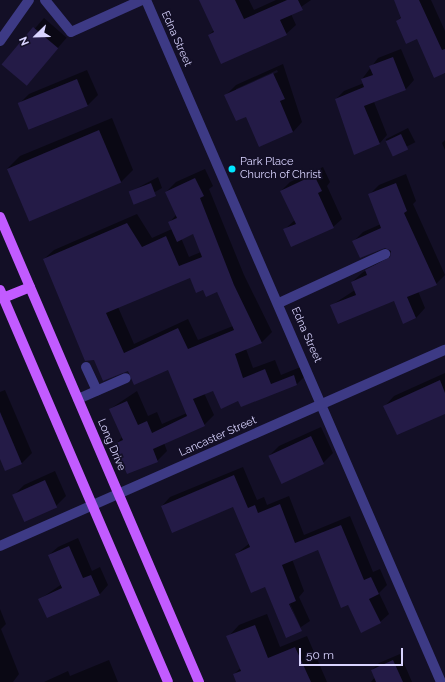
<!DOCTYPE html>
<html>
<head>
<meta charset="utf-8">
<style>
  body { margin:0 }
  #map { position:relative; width:445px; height:682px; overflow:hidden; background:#130f26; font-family:Raleway,sans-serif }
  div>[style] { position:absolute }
  .shadow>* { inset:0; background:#0007; transform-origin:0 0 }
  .building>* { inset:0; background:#241b47; transform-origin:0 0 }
  .minor>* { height:10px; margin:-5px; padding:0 5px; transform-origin:5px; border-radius:5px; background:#3d3a85 }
  .major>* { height:10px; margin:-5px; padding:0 5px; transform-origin:5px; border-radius:5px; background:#c25bff }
  .dots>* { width:11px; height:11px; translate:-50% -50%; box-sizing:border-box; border:2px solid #130f26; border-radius:50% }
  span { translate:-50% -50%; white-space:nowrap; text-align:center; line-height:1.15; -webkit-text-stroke:3.5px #130f26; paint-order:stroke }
  .street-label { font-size:11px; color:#d9d4ff }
  .poi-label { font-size:11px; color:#d9d4ff }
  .left { translate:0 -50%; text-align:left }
  .north { position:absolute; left:16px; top:16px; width:40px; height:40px; -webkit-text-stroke:3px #130f26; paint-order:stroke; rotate:247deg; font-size:11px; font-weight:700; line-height:16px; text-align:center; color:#d9d4ff }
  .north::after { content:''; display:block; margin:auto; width:14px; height:18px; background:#d9d4ff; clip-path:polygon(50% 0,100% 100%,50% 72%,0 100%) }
  .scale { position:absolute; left:299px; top:648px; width:104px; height:18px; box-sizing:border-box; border:2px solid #d9d4ff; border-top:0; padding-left:5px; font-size:12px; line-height:14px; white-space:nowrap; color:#d9d4ff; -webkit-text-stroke:3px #130f26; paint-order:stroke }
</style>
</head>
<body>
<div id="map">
  <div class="shadow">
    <i style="clip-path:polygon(203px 0,249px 0,254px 10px,276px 0,311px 0,291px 14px,296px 25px,286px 34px,209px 35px,214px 30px)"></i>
    <i style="clip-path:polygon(395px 0,431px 0,445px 31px,445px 74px,418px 38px,397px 21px,402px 16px)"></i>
    <i style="left:44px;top:18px;width:30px;height:62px;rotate:41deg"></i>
    <i style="clip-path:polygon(401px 49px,414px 80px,406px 89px,374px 102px,387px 135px,379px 144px,336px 99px,344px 91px,364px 83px,362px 79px,378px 58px)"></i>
    <i style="clip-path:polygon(evenodd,283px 64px,302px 122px,293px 132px,246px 115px,226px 95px,236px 85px,283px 64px,277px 70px,278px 72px,236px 91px,236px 89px,277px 70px)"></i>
    <i style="clip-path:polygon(87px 70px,98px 95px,88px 105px,19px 104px,29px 94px)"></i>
    <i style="clip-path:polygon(112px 118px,133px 170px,121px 182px,7px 169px,20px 156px)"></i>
    <i style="left:408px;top:128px;width:16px;height:25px;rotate:63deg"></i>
    <i style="clip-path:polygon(445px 140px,445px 150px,442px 143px)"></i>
    <i style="clip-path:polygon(323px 167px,330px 182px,327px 186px,342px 219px,333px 227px,284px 230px,295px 220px,281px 191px,290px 182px)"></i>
    <i style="clip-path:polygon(evenodd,205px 169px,213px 186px,209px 189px,244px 275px,272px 332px,262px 342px,246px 349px,253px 368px,275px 360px,281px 375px,303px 366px,307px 374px,297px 384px,242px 406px,239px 400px,213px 390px,204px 393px,214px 415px,204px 425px,164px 443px,167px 451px,157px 461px,116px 444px,122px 437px,110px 409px,137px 391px,148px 416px,157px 412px,162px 424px,187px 413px,169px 369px,129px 370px,95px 359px,44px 259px,54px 250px,137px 214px,152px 238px,172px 229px,169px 223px,176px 215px,166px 192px,176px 182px,205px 169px,193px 233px,201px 252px,189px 257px,181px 238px,193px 233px,205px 169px,190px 277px,203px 289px,217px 291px,233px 326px,198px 340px,188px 319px,134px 344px,118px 307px,190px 277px)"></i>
    <i style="clip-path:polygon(406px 174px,416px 201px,413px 204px,445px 275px,436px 284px,418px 291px,425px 308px,416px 318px,394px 300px,332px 305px,355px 290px,352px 282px,362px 273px,392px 253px,385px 246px,354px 241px,363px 232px,381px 224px,369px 195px,379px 185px)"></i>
    <i style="clip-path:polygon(158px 177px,162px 188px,134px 204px,130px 192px)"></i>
    <i style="clip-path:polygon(445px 373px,445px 412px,385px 406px,394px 396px)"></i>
    <i style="clip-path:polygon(5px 390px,32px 453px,22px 463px,6px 470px,0 456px,0 392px)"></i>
    <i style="clip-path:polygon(321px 427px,333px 453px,323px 463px,269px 456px,279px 446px)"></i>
    <i style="clip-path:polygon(evenodd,243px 467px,257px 500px,264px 497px,267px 505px,289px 496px,304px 535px,350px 516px,373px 572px,380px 569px,387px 585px,379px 593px,389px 614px,380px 622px,361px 631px,348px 604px,342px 607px,319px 549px,292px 559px,304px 591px,299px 597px,310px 621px,286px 637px,265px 585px,252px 591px,236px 554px,250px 543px,234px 506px,172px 532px,162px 506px,170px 497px,243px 467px,288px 599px,301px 628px,299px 628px,288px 599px)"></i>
    <i style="clip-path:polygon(55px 471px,66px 496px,56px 506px,14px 495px,24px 485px)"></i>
    <i style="clip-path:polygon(78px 538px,92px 571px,100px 567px,108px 585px,100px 594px,48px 617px,40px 599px,62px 584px,49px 555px,58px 547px)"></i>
    <i style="clip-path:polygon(0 609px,6px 624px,1px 629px,19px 674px,13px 682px,0 682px)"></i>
    <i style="clip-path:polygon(267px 614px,280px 647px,307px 636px,327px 682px,238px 682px,234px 674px,241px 668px,228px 637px,239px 625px)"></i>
    <i style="clip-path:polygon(400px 654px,412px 682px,371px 682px,375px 677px,372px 670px,379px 663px)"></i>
    <i style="clip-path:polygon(109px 660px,118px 682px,44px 682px,68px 671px,70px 676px)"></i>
  </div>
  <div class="building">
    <i style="clip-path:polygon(199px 0,235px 0,244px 19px,287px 0,298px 0,303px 10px,280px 20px,287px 35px,221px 64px,208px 35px,214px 32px)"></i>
    <i style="clip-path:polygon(394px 0,419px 0,442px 50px,445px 49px,445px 73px,434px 78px,417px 39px,406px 44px,396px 21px,401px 18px)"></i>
    <i style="left:33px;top:27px;width:33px;height:49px;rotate:40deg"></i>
    <i style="clip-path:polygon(393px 57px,406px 90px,364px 106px,380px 144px,354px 155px,335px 99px,364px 87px,361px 79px,373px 75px,369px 66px)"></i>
    <i style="clip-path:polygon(273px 73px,285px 99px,280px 101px,293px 132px,259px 147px,246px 117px,236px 121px,224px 95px)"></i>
    <i style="left:77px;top:79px;width:29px;height:64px;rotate:68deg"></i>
    <i style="left:99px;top:130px;width:57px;height:100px;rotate:67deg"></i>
    <i style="left:401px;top:134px;width:17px;height:17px;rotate:65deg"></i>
    <i style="clip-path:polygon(314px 175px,322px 191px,318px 193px,334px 228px,291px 247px,283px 229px,296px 224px,280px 191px)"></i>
    <i style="clip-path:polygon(evenodd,195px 178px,204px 196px,200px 198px,234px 285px,262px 343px,235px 354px,243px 378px,265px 369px,271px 384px,294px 375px,297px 385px,241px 407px,238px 401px,221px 409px,213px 391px,193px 399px,205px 426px,153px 449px,158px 462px,127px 474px,114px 444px,123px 440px,109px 409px,127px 401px,138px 425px,147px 421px,152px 433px,187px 416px,168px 370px,134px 385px,128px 371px,103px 381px,94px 360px,85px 361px,43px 259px,127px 223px,142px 247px,166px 236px,179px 266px,202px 257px,193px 234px,177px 242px,168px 222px,177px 218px,165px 192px,195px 178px,190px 278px,196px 293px,203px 290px,206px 297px,217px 292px,234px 330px,188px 349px,178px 328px,124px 353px,106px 313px,190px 278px)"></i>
    <i style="left:151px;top:183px;width:14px;height:24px;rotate:69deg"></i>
    <i style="clip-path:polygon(396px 183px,407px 211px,404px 213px,437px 285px,407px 297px,416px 318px,403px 324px,394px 301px,338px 324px,330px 305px,356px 295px,351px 282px,367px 275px,365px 270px,390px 257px,391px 251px,385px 248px,360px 258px,352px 241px,381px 228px,368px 194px)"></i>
    <i style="clip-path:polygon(440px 380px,445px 393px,445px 414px,397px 435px,383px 406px)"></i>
    <i style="clip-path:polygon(0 412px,22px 464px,5px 471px,0 459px)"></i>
    <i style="left:311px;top:436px;width:31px;height:47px;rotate:65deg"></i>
    <i style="clip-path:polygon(234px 475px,248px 508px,255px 505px,258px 513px,280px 504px,295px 543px,341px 525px,364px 580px,371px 577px,379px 594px,369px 599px,381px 623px,361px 633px,348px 605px,341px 608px,318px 550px,282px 565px,296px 601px,289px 604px,302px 631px,286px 638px,265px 587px,251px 593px,235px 554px,250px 547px,233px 507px,172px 533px,161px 506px)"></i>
    <i style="left:45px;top:480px;width:30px;height:36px;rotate:66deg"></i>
    <i style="clip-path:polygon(69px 546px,83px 578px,91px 575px,100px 595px,47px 618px,38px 599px,62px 588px,48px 555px)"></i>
    <i style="clip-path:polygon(255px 625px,268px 658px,295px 647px,311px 682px,236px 682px,233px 674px,241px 671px,226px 636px)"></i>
    <i style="clip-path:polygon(393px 660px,403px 682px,376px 682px,371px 670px)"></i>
  </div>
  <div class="minor">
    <i style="left:45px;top:0;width:41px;rotate:50.9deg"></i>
    <i style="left:71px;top:32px;width:78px;rotate:-24.3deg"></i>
    <i style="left:146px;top:0;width:743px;rotate:66.61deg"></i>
    <i style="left:0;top:41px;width:50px;rotate:-54.7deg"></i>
    <i style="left:279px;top:303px;width:117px;rotate:-24.8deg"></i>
    <i style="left:86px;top:367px;width:26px;rotate:65deg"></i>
    <i style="left:78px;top:399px;width:52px;rotate:-23.6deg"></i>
    <i style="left:0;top:546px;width:486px;rotate:-23.8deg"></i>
  </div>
  <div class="major">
    <i style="left:0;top:217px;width:506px;rotate:66.83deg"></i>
    <i style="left:0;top:290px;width:426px;rotate:66.8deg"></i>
    <i style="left:3px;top:298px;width:29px;rotate:-22deg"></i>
  </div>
  <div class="dots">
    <i style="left:232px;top:169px;background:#00e5ff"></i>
  </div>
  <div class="street-label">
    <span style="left:176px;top:39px;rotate:66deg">Edna Street</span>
    <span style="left:306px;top:335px;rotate:66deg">Edna Street</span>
    <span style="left:218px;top:437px;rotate:-24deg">Lancaster Street</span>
    <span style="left:111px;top:445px;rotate:67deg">Long Drive</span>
  </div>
  <div class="poi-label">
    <span class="left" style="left:240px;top:169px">Park Place<br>Church of Christ</span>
  </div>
  <div class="north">N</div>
  <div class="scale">50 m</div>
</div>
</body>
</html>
